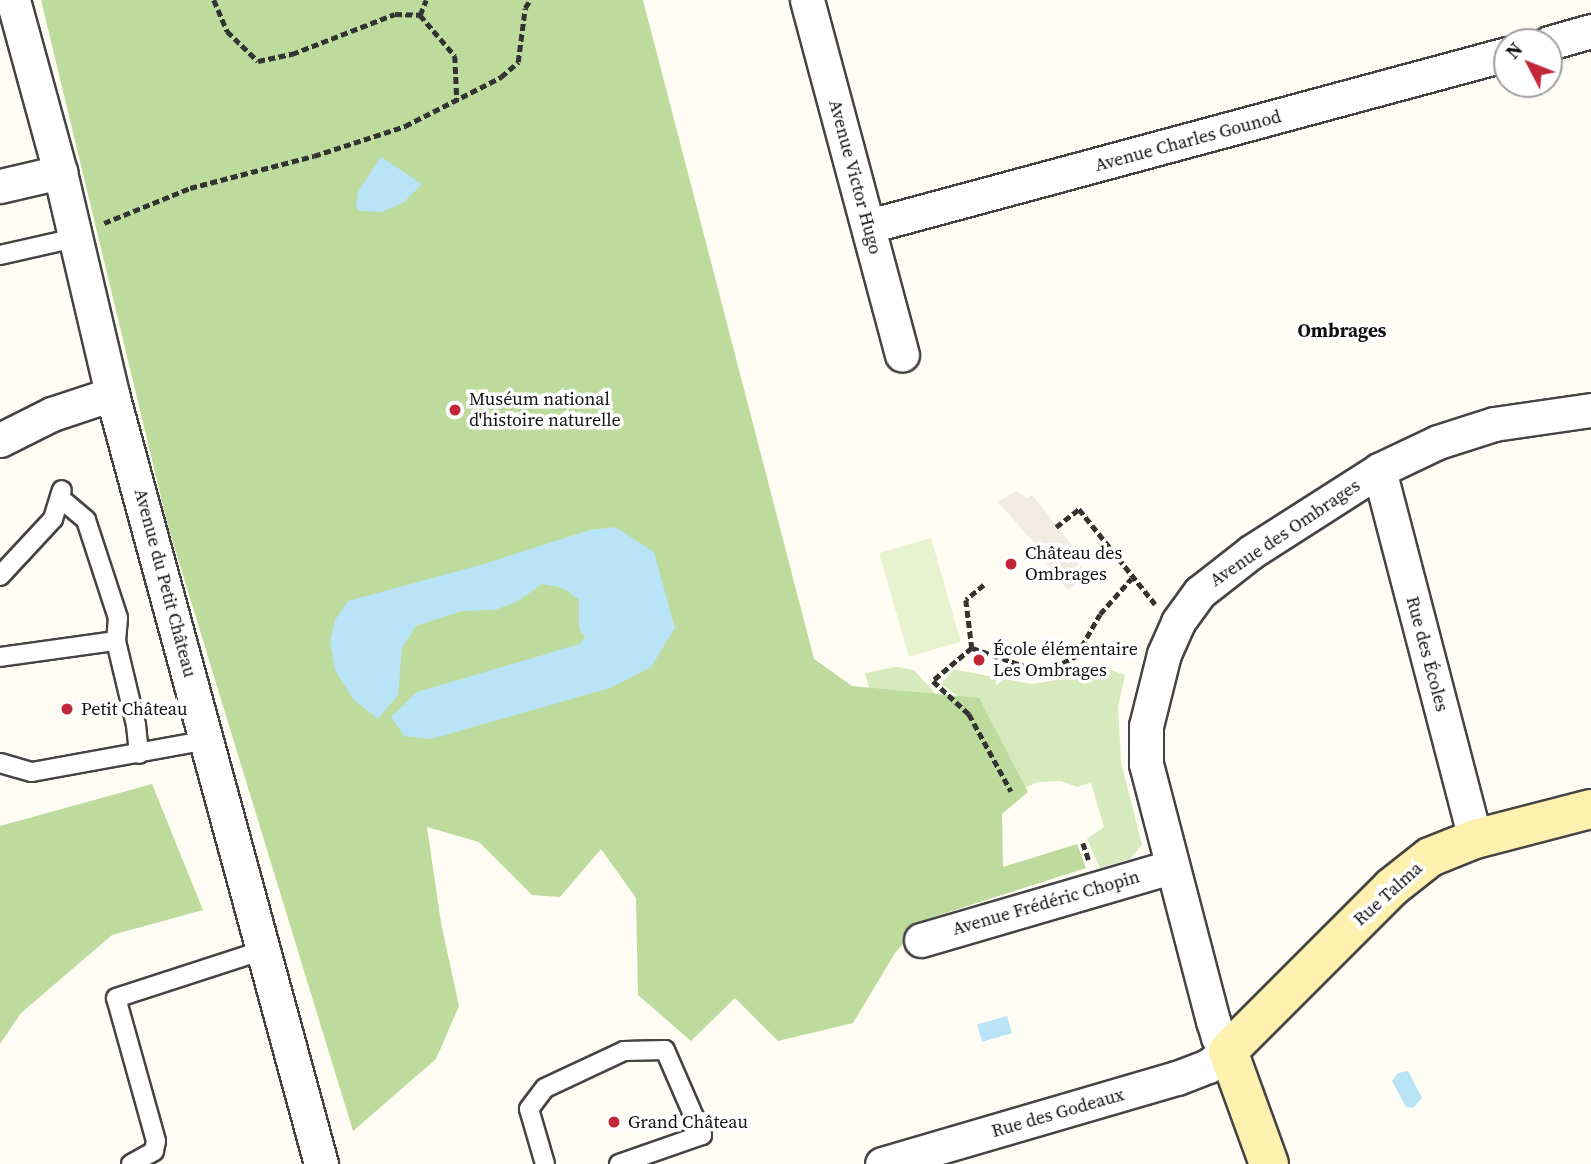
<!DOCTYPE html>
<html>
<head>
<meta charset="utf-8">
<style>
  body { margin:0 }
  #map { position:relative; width:1591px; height:1164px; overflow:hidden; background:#fffcf4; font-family:"Source Serif 4",serif }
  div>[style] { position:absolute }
  .green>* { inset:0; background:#d7eabd }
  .forest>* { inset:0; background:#bcdb9c }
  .pitch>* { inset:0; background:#e8f2cf; transform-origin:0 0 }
  .plaza>* { inset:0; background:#f1ece2 }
  .water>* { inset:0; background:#b9e3f6; transform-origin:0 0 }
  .path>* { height:4.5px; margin-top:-2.25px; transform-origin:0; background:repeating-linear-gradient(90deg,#333 0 7px,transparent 0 10.5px) }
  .roads { filter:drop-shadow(2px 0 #444) drop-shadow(-2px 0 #444) drop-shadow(0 2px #444) drop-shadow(0 -2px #444) }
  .lane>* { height:18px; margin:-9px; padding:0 9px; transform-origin:9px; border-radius:9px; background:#fff }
  .street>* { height:33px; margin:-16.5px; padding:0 16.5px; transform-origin:16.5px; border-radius:16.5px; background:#fff }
  .secondary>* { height:38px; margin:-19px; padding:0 19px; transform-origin:19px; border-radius:19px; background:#fef1b0 }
  .dots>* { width:19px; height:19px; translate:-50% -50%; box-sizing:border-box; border:4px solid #fff; border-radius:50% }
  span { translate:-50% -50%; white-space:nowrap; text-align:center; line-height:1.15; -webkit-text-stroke:7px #fff; paint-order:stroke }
  .street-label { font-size:18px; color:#111 }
  .poi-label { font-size:18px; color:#111 }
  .left { translate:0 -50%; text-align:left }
  .neighbourhood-label { font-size:19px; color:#111; font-weight:700 }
  .north { position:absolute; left:1493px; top:28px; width:70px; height:70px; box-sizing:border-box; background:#fff; border:2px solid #a0a0a0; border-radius:50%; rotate:312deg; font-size:19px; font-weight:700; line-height:28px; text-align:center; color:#111 }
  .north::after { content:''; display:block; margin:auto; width:24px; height:32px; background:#c22738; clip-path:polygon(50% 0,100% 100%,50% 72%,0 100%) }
</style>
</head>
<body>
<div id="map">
  <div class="green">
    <i style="clip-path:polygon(896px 667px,914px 670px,956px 716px,878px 719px,865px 673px)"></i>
    <i style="clip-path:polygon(1080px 669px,1108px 669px,1125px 675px,1118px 707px,1121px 762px,1142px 845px,1130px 859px,1100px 868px,1087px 839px,1104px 827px,1091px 783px,1077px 787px,1061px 781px,1038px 782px,1017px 791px,978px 711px,941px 684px,953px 670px,957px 670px,1032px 684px,1057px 680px)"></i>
  </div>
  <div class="forest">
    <i style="clip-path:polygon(41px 0,643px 0,814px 659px,852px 686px,979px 698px,1028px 792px,1002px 814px,1003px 867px,1077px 844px,1086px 868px,924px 920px,895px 953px,853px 1023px,778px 1041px,735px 998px,691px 1041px,638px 995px,636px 898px,601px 849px,560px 897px,532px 895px,479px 842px,427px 827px,441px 923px,459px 1006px,436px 1059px,353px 1131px,168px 526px)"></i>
    <i style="clip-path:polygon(152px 784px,203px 910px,112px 935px,21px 1013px,0 1044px,0 826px)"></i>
  </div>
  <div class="pitch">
    <i style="left:931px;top:538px;width:108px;height:54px;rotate:74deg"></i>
  </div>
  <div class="plaza">
    <i style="clip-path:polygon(1016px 491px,1027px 498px,1032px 495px,1083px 559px,1079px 563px,1082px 568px,1079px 581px,1068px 590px,1043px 559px,1046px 556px,998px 502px)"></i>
  </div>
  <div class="water">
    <i style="clip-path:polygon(381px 157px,422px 184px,403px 203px,382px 212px,360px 211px,356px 207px,358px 192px)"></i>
    <i style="clip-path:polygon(615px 527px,654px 552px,675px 628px,651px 667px,610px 688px,431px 739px,404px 736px,391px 717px,417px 692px,580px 644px,585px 637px,579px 629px,579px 600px,563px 588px,542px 584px,518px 601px,495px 610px,462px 611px,416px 626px,402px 648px,398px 695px,378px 719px,353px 699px,335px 670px,330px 641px,335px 620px,348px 601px,484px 564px,589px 530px)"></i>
    <i style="left:1007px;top:1016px;width:18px;height:31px;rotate:74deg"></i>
    <i style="clip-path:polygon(1408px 1071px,1422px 1098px,1413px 1108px,1406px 1107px,1392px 1081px,1398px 1073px)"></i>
  </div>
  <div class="path">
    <i style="left:214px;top:0;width:34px;rotate:67deg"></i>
    <i style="left:227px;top:31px;width:43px;rotate:44.1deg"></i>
    <i style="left:258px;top:61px;width:35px;rotate:-12deg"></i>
    <i style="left:292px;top:54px;width:110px;rotate:-21.2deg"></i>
    <i style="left:395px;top:14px;width:25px;rotate:2deg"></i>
    <i style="left:420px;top:15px;width:54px;rotate:49.5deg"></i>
    <i style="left:455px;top:56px;width:44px;rotate:87.4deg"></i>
    <i style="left:420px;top:15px;width:16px;rotate:-68deg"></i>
    <i style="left:104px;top:223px;width:93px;rotate:-22.1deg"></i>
    <i style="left:190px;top:188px;width:128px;rotate:-14.5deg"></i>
    <i style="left:314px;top:156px;width:96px;rotate:-18.2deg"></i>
    <i style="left:405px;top:126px;width:108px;rotate:-27deg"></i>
    <i style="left:501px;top:77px;width:23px;rotate:-41deg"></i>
    <i style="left:518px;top:62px;width:54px;rotate:-82.6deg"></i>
    <i style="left:525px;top:8px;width:9px;rotate:-58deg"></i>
    <i style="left:1056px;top:527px;width:29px;rotate:-38deg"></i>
    <i style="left:1079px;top:509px;width:122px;rotate:51.3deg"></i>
    <i style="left:984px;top:585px;width:23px;rotate:140deg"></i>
    <i style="left:966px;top:600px;width:48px;rotate:82.9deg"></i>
    <i style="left:972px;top:648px;width:76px;rotate:19.1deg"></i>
    <i style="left:1044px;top:673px;width:36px;rotate:-28deg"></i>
    <i style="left:1076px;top:656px;width:48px;rotate:-60.3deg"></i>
    <i style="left:1100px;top:614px;width:47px;rotate:-48.5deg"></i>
    <i style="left:972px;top:648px;width:51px;rotate:139.8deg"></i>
    <i style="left:933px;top:681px;width:49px;rotate:42.5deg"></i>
    <i style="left:969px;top:714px;width:88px;rotate:61.4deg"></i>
    <i style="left:1083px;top:843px;width:18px;rotate:71deg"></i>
  </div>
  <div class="roads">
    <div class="lane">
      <i style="left:0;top:255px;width:77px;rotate:-12.8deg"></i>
      <i style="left:60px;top:498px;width:34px;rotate:40deg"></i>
      <i style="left:86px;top:520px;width:103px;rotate:71.9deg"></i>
      <i style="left:118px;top:618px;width:23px;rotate:95deg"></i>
      <i style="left:116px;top:641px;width:86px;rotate:76.6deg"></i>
      <i style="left:136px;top:725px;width:29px;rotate:84deg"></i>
      <i style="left:0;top:576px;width:78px;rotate:-47.1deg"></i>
      <i style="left:53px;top:519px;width:30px;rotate:-73deg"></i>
      <i style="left:0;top:657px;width:117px;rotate:-7.9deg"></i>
      <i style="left:0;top:763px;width:33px;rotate:16deg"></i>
      <i style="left:32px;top:772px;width:179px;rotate:-10.3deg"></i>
      <i style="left:131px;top:1164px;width:26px;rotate:-29deg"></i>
      <i style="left:154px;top:1151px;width:10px;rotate:-79deg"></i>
      <i style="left:156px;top:1141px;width:148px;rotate:-105.6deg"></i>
      <i style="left:116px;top:998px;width:156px;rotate:-18deg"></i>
      <i style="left:545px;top:1164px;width:57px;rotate:-106.2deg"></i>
      <i style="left:529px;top:1109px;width:26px;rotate:-53deg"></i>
      <i style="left:545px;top:1088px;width:87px;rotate:-25.1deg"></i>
      <i style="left:624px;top:1051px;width:41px;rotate:-1.4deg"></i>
      <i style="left:665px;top:1050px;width:93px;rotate:66.5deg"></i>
      <i style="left:702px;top:1135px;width:88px;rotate:160.7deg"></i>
    </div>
    <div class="street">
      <i style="left:13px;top:0;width:178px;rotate:74.7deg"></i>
      <i style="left:60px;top:172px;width:228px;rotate:76.8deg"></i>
      <i style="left:112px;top:394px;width:798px;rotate:74.81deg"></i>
      <i style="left:807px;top:0;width:367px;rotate:75deg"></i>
      <i style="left:1549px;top:43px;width:44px;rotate:-15.9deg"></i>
      <i style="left:0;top:186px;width:62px;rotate:-13.1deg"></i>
      <i style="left:869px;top:226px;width:661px;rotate:-15.09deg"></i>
      <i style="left:0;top:440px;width:58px;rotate:-26.6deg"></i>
      <i style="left:52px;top:414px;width:63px;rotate:-18.4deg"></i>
      <i style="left:1379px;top:470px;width:381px;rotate:75.4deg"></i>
      <i style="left:921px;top:940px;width:260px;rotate:-16.3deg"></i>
      <i style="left:882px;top:1164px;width:307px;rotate:-16.3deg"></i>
      <i style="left:1177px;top:1078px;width:33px;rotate:-21deg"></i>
      <i style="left:1208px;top:1066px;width:25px;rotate:-37deg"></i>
      <i style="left:1228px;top:1051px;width:17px;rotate:-126deg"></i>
      <i style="left:1218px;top:1037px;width:17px;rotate:-107deg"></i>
      <i style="left:1213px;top:1021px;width:266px;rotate:-104.6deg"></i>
      <i style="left:1146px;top:764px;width:38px;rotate:-90deg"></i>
      <i style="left:1146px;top:726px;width:74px;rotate:-76deg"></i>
      <i style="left:1164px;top:654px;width:35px;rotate:-66deg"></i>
      <i style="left:1178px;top:622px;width:37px;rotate:-54deg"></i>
      <i style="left:1200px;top:592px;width:65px;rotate:-38.1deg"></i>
      <i style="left:1251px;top:552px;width:152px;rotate:-32.6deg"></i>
      <i style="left:1379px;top:470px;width:65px;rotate:-25.4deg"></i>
      <i style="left:1438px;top:442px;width:59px;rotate:-17.8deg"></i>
      <i style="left:1494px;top:424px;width:98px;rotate:-8.2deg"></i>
    </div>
    <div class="secondary">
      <i style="left:1269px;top:1164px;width:120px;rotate:-109.9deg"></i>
      <i style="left:1228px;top:1051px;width:232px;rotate:-45deg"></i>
      <i style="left:1392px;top:887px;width:48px;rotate:-38.3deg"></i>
      <i style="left:1430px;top:857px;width:48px;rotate:-21.8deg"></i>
      <i style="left:1475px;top:839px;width:120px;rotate:-14.5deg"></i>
    </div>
  </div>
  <div class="dots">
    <i style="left:455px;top:410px;background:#c22738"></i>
    <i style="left:1011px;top:564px;background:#c22738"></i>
    <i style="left:979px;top:660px;background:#c22738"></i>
    <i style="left:67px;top:709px;background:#c22738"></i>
    <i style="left:614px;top:1122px;background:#c22738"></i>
  </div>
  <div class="street-label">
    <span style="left:1188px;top:141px;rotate:-15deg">Avenue Charles Gounod</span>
    <span style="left:855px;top:177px;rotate:75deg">Avenue Victor Hugo</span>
    <span style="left:1285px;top:533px;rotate:-34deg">Avenue des Ombrages</span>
    <span style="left:165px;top:583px;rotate:75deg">Avenue du Petit Château</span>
    <span style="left:1427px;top:654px;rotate:75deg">Rue des Écoles</span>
    <span style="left:1388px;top:894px;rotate:-42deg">Rue Talma</span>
    <span style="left:1046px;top:903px;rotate:-16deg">Avenue Frédéric Chopin</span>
    <span style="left:1058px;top:1113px;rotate:-16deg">Rue des Godeaux</span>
  </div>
  <div class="poi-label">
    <span class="left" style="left:469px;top:410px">Muséum national<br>d'histoire naturelle</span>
    <span class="left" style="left:1025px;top:564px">Château des<br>Ombrages</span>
    <span class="left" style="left:993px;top:660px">École élémentaire<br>Les Ombrages</span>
    <span class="left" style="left:81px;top:709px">Petit Château</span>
    <span class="left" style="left:628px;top:1122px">Grand Château</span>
  </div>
  <div class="neighbourhood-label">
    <span style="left:1342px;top:331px">Ombrages</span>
  </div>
  <div class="north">N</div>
</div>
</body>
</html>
